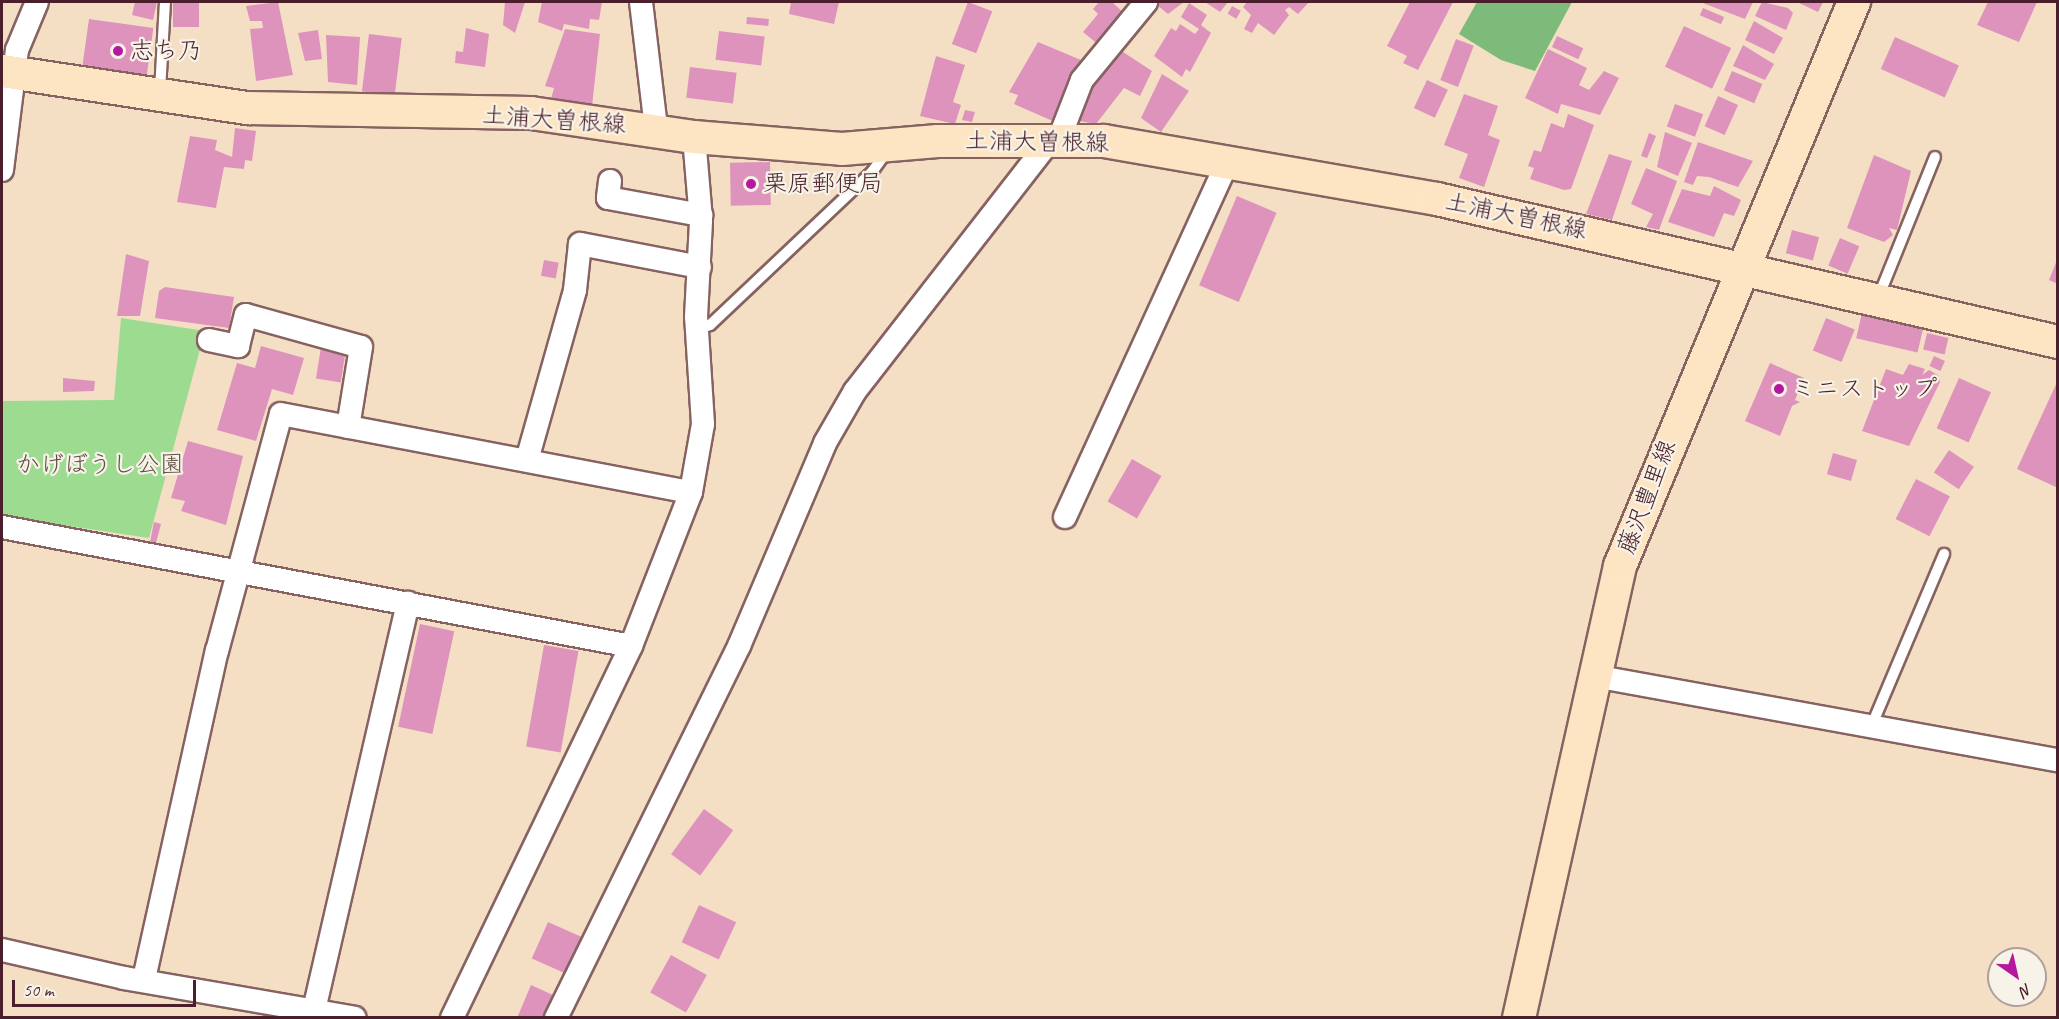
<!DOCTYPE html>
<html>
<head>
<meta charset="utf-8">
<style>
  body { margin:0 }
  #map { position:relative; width:2059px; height:1019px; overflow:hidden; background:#f4dfc5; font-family:Caveat,"Klee One",sans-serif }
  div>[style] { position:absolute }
  .green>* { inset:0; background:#9ddb90 }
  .forest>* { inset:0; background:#7ebb7a }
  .building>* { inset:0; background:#de93bd; transform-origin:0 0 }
  .roads { filter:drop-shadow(2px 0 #866261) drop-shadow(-2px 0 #866261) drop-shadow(0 2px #866261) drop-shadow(0 -2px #866261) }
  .service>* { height:10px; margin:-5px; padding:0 5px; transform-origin:5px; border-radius:5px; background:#fff }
  .minor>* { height:22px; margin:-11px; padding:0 11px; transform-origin:11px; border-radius:11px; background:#fff }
  .secondary>* { height:32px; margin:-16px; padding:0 16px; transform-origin:16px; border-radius:16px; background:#fde5c4 }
  .dots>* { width:16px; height:16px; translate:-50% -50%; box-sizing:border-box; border:3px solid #f7f3e8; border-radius:50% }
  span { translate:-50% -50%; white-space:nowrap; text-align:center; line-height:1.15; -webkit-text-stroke:4.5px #f7f3e8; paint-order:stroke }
  .poi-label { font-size:24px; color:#4a1f2b }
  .left { translate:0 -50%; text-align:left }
  .street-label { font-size:24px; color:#4a1f2b }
  .park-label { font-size:24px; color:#5f4e44 }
  .frame { position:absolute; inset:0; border:3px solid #4a1f2b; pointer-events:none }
  .north { position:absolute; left:1987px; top:947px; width:60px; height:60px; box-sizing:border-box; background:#f7f3e8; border:2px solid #b29e9c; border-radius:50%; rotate:146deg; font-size:16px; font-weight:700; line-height:24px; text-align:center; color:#4a1f2b }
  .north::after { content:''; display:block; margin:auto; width:21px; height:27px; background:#b5179e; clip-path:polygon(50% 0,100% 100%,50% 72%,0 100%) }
  .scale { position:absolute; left:12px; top:980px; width:184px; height:27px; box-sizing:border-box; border:3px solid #4a1f2b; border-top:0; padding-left:8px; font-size:18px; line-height:21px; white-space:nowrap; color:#4a1f2b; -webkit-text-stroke:4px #f7f3e8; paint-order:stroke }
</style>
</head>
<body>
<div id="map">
  <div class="green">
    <i style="clip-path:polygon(121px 318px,205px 331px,149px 538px,2px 516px,2px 401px,114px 400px)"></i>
  </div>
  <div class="forest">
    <i style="clip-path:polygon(1477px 2px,1572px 2px,1535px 71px,1501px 60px,1459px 34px)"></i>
  </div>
  <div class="building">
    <i style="clip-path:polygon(135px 2px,157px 2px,153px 20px,132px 15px)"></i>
    <i style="left:173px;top:2px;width:26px;height:25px"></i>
    <i style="clip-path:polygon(278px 2px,293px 75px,256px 81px,250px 29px,263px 28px,262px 21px,250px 21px,246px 6px)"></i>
    <i style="clip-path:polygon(505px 2px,525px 2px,515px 33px,503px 25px)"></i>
    <i style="clip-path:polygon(542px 2px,602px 2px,599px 20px,590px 19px,589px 29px,564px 24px,562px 31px,538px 22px)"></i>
    <i style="clip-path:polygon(791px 2px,839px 2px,834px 24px,789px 14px)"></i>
    <i style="left:968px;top:2px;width:26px;height:45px;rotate:21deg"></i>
    <i style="clip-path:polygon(1099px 2px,1112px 2px,1126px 15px,1100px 46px,1083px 32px,1098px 14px,1093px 9px)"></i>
    <i style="clip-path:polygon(1160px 2px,1184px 2px,1168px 14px,1157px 5px)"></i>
    <i style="clip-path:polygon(1205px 2px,1228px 2px,1220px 12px)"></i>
    <i style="clip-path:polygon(1247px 2px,1309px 2px,1298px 14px,1289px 7px,1285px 10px,1289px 15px,1274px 35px,1258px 23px,1252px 33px,1244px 29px,1251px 15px,1243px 7px)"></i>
    <i style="clip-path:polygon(1410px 2px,1453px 2px,1418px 70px,1403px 63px,1407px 56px,1387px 46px)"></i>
    <i style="clip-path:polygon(1700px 2px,1753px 2px,1745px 19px)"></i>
    <i style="clip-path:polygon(1762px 2px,1788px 8px,1793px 13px,1786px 30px,1755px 16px)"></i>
    <i style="clip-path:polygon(1797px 2px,1823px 2px,1818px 12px)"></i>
    <i style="clip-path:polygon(1988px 2px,2037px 2px,2019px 42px,1977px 25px)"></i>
    <i style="clip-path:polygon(1189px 3px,1207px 15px,1201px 25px,1211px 33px,1190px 72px,1186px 69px,1182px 77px,1154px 56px,1171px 28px,1176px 31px,1180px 24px,1195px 34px,1199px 29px,1181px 17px)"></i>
    <i style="left:1232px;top:6px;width:10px;height:9px;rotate:29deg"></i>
    <i style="left:1703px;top:8px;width:23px;height:8px;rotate:23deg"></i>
    <i style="left:747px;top:17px;width:22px;height:7px;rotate:5deg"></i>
    <i style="left:89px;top:19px;width:65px;height:49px;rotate:8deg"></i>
    <i style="clip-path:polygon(1754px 21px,1783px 38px,1774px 54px,1745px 40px)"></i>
    <i style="left:1684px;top:26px;width:52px;height:45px;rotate:25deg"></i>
    <i style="clip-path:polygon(466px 28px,489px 34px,485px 67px,455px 63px,456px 51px,463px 52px)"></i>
    <i style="clip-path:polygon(565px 29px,600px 34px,592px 106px,551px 99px,554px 88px,545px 86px)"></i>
    <i style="clip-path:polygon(318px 30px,322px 59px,305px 61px,298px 33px)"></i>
    <i style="left:719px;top:31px;width:46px;height:29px;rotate:7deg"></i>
    <i style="left:369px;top:34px;width:33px;height:58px;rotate:7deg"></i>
    <i style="clip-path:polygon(326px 35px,360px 37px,357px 85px,328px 82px)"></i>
    <i style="left:1557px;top:36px;width:29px;height:12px;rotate:25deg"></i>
    <i style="left:1895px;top:37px;width:70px;height:35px;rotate:24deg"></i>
    <i style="left:1456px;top:39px;width:19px;height:44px;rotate:21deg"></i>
    <i style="clip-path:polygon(1038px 42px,1081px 60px,1055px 122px,1014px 104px,1018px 95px,1009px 92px)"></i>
    <i style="clip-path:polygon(1743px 45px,1774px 64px,1765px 80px,1733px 66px)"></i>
    <i style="clip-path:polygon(1117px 48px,1152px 71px,1140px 96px,1124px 88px,1096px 124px,1074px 120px,1087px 88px)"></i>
    <i style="clip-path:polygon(1548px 49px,1587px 68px,1579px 85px,1589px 90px,1604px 71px,1619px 78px,1600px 115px,1561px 104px,1558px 114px,1525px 98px)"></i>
    <i style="clip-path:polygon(936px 56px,965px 65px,953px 102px,961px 105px,955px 124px,920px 116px)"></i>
    <i style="left:690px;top:67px;width:47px;height:31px;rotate:7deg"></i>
    <i style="left:1732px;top:71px;width:33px;height:21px;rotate:23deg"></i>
    <i style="clip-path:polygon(1162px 74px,1189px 91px,1161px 132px,1141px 118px)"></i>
    <i style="left:1427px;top:80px;width:23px;height:31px;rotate:25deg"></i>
    <i style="clip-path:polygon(1464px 94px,1498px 106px,1488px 135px,1500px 140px,1484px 187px,1459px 178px,1468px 154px,1444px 145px)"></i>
    <i style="left:1718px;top:96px;width:22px;height:33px;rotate:24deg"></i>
    <i style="left:1675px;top:104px;width:30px;height:24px;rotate:20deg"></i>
    <i style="clip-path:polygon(965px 110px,975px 112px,972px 122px,962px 120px)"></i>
    <i style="clip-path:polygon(1568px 114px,1594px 125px,1571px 189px,1564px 190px,1530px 179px,1534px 168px,1528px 166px,1534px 150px,1541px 152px,1551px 123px,1564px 128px)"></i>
    <i style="clip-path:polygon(235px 128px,256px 131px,252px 161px,245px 160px,244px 169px,224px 167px,216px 208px,177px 202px,190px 136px,217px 140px,215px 150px,232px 157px)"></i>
    <i style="clip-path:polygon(1665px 132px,1692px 143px,1678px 176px,1657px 167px)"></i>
    <i style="clip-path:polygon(1649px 133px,1656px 136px,1647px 158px,1641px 156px)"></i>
    <i style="clip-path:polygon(1698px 142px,1753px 161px,1738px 187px,1709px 177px,1697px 176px,1693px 185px,1684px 182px)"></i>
    <i style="clip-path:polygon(1609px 154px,1632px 161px,1612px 220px,1586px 214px)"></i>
    <i style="clip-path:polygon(1874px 155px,1911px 171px,1897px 230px,1889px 228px,1893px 235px,1884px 242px,1847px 228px)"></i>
    <i style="left:770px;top:162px;width:43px;height:40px;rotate:89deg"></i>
    <i style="clip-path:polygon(1646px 168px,1677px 181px,1659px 230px,1646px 227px,1653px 214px,1631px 204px)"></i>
    <i style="clip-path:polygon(1714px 186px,1741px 200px,1734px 216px,1724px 213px,1714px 237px,1668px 222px,1682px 189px,1710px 196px)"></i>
    <i style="left:1237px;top:196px;width:43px;height:97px;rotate:23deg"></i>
    <i style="left:1792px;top:230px;width:28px;height:24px;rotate:15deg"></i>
    <i style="left:1840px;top:238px;width:21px;height:30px;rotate:23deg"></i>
    <i style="clip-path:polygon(126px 254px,149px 261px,140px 316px,117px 316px)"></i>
    <i style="left:544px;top:260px;width:15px;height:16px;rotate:11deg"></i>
    <i style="clip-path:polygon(2057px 260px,2058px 260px,2058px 284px,2049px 280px)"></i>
    <i style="clip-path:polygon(165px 287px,234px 297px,229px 328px,155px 318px,159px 291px)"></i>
    <i style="left:1862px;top:313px;width:63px;height:26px;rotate:13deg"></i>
    <i style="left:1826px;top:318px;width:31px;height:35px;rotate:22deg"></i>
    <i style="left:1927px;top:333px;width:22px;height:17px;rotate:13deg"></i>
    <i style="clip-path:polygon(261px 346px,304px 358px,293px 395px,272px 389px,256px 441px,217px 430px,237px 363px,255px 368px)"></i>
    <i style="left:321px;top:347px;width:25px;height:32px;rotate:9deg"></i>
    <i style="left:1934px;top:356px;width:12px;height:11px;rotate:24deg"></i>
    <i style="clip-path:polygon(1770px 363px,1804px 378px,1795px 400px,1800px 402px,1792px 406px,1780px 436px,1745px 421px)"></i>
    <i style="clip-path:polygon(1909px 364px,1925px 369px,1922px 375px,1929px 370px,1938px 375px,1940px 382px,1909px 446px,1862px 431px,1886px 369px,1903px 375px)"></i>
    <i style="clip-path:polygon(63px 378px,95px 381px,94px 391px,63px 392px)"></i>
    <i style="left:1959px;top:378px;width:35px;height:55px;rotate:24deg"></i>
    <i style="clip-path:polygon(2058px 380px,2058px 488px,2017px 469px)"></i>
    <i style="clip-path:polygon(188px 441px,243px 456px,226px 525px,181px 511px,185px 501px,171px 498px)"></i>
    <i style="left:1949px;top:450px;width:30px;height:27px;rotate:34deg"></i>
    <i style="left:1833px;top:453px;width:25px;height:22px;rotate:16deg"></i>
    <i style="left:1132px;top:459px;width:34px;height:49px;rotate:30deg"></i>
    <i style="left:1916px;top:479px;width:38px;height:45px;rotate:27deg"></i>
    <i style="clip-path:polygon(154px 522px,161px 524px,156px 543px,150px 542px)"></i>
    <i style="left:420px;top:624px;width:35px;height:105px;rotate:12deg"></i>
    <i style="left:544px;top:645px;width:35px;height:103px;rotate:10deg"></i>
    <i style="left:704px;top:809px;width:36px;height:56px;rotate:36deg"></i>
    <i style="left:699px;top:905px;width:41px;height:41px;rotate:25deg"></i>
    <i style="left:548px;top:922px;width:37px;height:40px;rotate:24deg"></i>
    <i style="left:671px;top:955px;width:41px;height:43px;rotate:29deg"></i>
    <i style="clip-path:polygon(531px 985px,553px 995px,543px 1018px,517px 1018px)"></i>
  </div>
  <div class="roads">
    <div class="service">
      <i style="left:160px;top:91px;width:89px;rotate:-86.8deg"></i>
      <i style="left:1878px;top:298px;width:152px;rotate:-68deg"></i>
      <i style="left:698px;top:330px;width:13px;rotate:-23deg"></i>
      <i style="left:710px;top:325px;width:223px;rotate:-43.4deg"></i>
      <i style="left:872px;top:172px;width:27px;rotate:-54deg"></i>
      <i style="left:1871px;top:727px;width:188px;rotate:-67.1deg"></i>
    </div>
    <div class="minor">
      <i style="left:641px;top:2px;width:127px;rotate:83.2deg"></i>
      <i style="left:1059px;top:139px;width:63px;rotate:-68.7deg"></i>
      <i style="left:1082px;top:80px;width:101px;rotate:-50.6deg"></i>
      <i style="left:2px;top:170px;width:121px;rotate:-82.9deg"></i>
      <i style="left:17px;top:50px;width:52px;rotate:-67.4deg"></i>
      <i style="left:610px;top:181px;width:17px;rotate:97deg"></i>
      <i style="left:608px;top:198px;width:95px;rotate:10.4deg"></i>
      <i style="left:209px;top:340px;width:30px;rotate:12deg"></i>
      <i style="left:238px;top:346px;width:32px;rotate:-76deg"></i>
      <i style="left:246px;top:315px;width:119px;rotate:15.5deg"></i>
      <i style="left:361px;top:347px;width:81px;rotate:99.2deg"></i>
      <i style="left:527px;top:460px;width:177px;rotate:-74.2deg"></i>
      <i style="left:575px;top:290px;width:46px;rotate:-83.8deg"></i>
      <i style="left:580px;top:244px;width:122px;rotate:10.9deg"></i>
      <i style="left:1065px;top:517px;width:392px;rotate:-65.4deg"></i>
      <i style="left:2px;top:527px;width:640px;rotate:10.71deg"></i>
      <i style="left:1594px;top:676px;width:472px;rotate:10.3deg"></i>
      <i style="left:2px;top:950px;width:125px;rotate:12.9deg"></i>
      <i style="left:124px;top:978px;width:234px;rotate:9.8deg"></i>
      <i style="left:144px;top:979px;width:336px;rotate:-77.5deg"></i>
      <i style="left:217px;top:651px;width:245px;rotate:-74.9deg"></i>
      <i style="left:281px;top:414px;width:417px;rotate:10.8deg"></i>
      <i style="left:314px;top:1010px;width:418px;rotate:-77deg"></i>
      <i style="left:452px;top:1018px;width:413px;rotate:-64.3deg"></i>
      <i style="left:631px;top:646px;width:165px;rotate:-68.7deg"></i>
      <i style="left:691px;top:492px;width:69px;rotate:-80deg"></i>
      <i style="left:703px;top:424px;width:107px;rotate:-93.7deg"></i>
      <i style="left:696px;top:317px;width:97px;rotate:-87deg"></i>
      <i style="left:701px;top:220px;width:83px;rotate:-94.8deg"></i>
      <i style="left:556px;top:1018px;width:415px;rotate:-63.8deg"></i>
      <i style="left:739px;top:646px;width:220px;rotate:-67deg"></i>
      <i style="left:825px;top:443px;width:60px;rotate:-60deg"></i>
      <i style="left:855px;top:391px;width:319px;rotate:-52.1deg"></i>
    </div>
    <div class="secondary">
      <i style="left:2px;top:71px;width:249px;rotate:8.6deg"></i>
      <i style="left:248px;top:108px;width:283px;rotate:1deg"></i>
      <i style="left:531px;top:113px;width:165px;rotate:8.4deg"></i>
      <i style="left:694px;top:137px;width:148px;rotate:4.6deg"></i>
      <i style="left:842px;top:149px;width:96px;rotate:-4.8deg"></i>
      <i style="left:938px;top:141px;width:166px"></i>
      <i style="left:1104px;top:141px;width:338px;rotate:9.9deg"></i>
      <i style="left:1437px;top:199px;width:637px;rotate:12.97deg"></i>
      <i style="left:1519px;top:1018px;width:463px;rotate:-77.4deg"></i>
      <i style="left:1620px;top:566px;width:611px;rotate:-67.47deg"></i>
    </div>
  </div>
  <div class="dots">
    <i style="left:118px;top:51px;background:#b5179e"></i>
    <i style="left:751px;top:184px;background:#b5179e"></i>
    <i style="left:1779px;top:389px;background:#b5179e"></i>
  </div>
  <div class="poi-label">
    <span class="left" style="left:130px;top:51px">志ち乃</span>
    <span class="left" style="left:763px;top:184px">栗原郵便局</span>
    <span class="left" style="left:1791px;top:389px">ミニストップ</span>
  </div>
  <div class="street-label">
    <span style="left:554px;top:120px;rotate:4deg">土浦大曽根線</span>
    <span style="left:1037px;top:142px;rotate:1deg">土浦大曽根線</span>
    <span style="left:1516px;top:216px;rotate:12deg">土浦大曽根線</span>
    <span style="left:1647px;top:497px;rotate:-69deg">藤沢豊里線</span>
  </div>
  <div class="park-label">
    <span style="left:100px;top:465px">かげぼうし公園</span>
  </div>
  <div class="frame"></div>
  <div class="north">N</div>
  <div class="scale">50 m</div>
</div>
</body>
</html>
